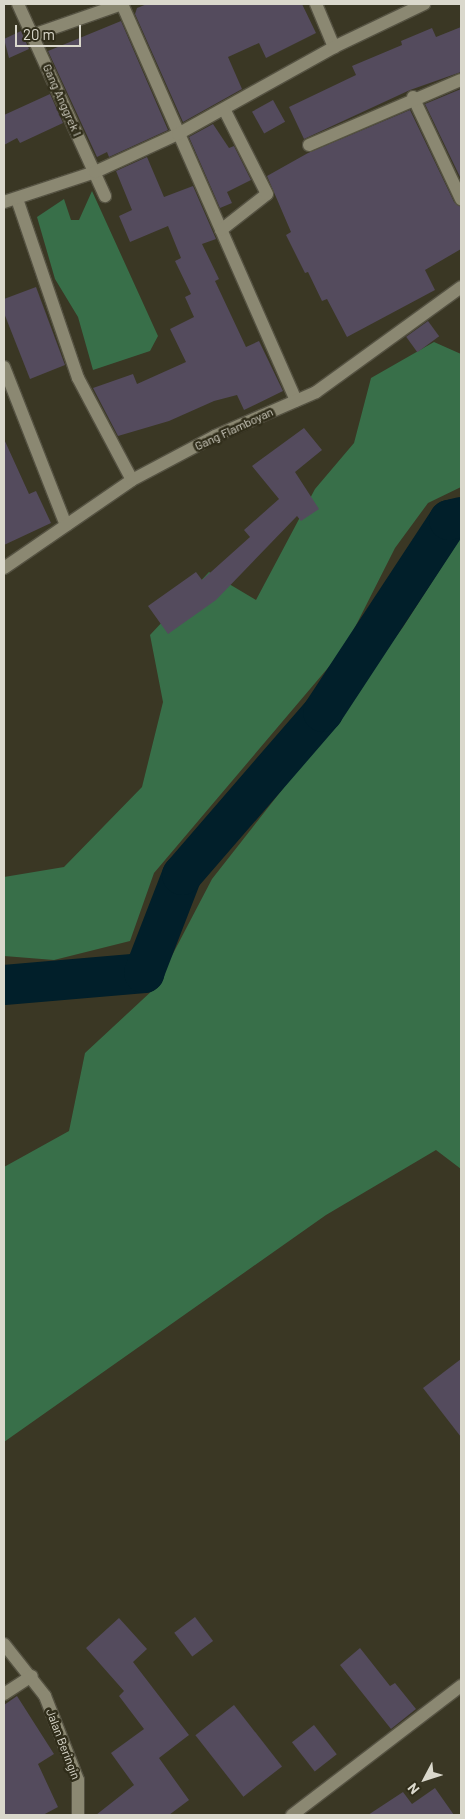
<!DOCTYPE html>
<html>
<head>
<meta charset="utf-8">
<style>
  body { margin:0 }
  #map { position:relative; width:465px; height:1819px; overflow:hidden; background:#3a3724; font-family:Barlow,sans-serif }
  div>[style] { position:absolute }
  .green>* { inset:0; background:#386f49 }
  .river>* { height:40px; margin:-20px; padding:0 20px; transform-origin:20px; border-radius:20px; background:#011f2a }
  .building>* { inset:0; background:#544b5d; transform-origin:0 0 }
  .roads { filter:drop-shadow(1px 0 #555242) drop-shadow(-1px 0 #555242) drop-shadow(0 1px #555242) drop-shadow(0 -1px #555242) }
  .street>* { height:12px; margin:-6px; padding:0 6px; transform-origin:6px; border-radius:6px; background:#8b8872 }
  span { translate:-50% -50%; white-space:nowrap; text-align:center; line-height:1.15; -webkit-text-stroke:5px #302d1a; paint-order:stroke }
  .street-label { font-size:12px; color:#dad8cc }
  .frame { position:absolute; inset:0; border:5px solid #dad8cc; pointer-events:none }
  .north { position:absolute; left:400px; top:1754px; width:50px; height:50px; -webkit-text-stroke:4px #302d1a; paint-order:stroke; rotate:230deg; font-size:14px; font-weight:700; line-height:20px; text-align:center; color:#dad8cc }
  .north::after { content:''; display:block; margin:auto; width:18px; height:22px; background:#dad8cc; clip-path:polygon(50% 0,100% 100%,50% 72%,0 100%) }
  .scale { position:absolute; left:15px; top:25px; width:66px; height:22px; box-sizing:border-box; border:2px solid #dad8cc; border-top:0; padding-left:6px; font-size:15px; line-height:18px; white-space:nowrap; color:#dad8cc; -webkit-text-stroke:4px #302d1a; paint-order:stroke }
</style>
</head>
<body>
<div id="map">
  <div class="green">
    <i style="clip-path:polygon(92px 191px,158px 336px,150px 351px,93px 370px,78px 317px,55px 279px,37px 217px,64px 199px,71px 220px,79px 220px)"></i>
    <i style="clip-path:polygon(434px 342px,461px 354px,461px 487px,428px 503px,395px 548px,344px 649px,154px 873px,130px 941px,54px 960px,4px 956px,4px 877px,64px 867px,142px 787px,163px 702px,150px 635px,209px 572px,256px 600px,315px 489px,354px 443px,371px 378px)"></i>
    <i style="clip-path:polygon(461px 537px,461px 1169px,436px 1150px,326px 1215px,4px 1442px,4px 1167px,69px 1131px,85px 1053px,155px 988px,212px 879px,307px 758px,403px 627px)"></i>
  </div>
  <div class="river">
    <i style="left:4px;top:985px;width:141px;rotate:-4.9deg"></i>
    <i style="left:144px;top:973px;width:105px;rotate:-68.8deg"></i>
    <i style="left:182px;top:875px;width:216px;rotate:-49.1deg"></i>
    <i style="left:323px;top:712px;width:230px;rotate:-56.7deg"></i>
    <i style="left:449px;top:520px;width:12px;rotate:-14deg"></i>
  </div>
  <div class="building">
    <i style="clip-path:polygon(147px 4px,302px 4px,316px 33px,266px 58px,259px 43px,228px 57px,242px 89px,183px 122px,135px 14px,137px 8px)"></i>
    <i style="clip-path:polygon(121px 21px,168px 130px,109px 157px,107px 152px,97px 157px,48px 51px)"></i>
    <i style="clip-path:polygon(461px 27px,461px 72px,410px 90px,304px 139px,289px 107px,356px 75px,352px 66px,402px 45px,401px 41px,432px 28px,436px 37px)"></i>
    <i style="clip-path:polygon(21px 31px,29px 49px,9px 58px,4px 39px)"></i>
    <i style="clip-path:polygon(461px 89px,461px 179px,425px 104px)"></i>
    <i style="clip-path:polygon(50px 94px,63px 123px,20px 143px,17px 138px,4px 145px,4px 115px)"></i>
    <i style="left:273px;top:100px;width:25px;height:24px;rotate:61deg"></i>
    <i style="clip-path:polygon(410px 110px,454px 202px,461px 207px,461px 249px,425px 270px,435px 290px,347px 337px,327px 299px,322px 301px,308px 272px,305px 273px,286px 235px,291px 232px,267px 176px,308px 153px)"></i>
    <i style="clip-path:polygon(213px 124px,229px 148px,234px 146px,251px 180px,227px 192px,232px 203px,220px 208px,189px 137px)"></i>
    <i style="clip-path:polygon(147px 157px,164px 197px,193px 186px,216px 239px,202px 244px,219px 279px,215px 281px,246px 347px,259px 341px,283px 391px,244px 410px,237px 395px,214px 401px,169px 421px,118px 436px,93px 388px,133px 374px,137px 384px,186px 362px,170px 329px,194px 317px,185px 297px,191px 294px,175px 261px,181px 258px,168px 226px,130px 242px,119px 216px,132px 210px,116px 171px)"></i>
    <i style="clip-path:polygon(36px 287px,65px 365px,30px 379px,4px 313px,4px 299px)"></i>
    <i style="left:428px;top:321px;width:19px;height:27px;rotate:54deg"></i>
    <i style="clip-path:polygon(304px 428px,322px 450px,295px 472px,319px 509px,301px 521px,297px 516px,216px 600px,168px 634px,148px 606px,196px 572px,202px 580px,250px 537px,244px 530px,279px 499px,252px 466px)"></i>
    <i style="clip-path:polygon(4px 439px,29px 494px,36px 491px,51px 523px,4px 545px)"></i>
    <i style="clip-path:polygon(461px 1359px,461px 1437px,423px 1388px)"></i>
    <i style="left:195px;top:1617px;width:30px;height:26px;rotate:53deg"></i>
    <i style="clip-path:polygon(119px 1618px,147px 1649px,133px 1662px,189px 1735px,159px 1758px,189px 1800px,169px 1815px,96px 1815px,134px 1785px,111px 1753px,144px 1729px,119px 1696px,124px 1691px,86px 1648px)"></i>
    <i style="clip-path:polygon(360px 1648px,390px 1686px,395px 1683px,416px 1709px,391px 1729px,340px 1665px)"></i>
    <i style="clip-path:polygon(17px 1696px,54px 1754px,38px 1764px,58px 1807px,43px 1815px,4px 1815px,4px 1705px)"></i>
    <i style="left:234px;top:1705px;width:78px;height:49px;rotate:52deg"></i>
    <i style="left:314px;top:1725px;width:37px;height:28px;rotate:52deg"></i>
    <i style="clip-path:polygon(435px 1788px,454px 1815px,368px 1815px,403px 1792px,412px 1804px)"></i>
  </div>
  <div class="roads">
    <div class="street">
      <i style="left:18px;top:4px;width:211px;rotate:65.6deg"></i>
      <i style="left:122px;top:4px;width:433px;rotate:66.3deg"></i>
      <i style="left:316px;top:4px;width:47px;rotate:67.3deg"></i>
      <i style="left:33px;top:35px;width:94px;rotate:-19.2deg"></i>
      <i style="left:413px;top:97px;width:113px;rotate:64.8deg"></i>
      <i style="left:309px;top:145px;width:165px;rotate:-23.2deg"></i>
      <i style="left:17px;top:199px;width:189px;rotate:71.2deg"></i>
      <i style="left:78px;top:378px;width:115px;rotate:62.1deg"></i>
      <i style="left:4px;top:202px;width:96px;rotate:-18.2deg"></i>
      <i style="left:95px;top:172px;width:91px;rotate:-24.6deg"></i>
      <i style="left:178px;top:134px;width:179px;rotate:-29.1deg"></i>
      <i style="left:334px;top:47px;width:100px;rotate:-25.5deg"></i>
      <i style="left:221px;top:230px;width:58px;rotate:-38deg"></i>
      <i style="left:267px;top:194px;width:95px;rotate:-116.8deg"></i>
      <i style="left:4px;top:367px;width:170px;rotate:68.6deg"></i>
      <i style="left:4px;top:568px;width:155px;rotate:-34.5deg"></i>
      <i style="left:132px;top:480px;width:94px;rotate:-27.9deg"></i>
      <i style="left:215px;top:436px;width:110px;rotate:-23.5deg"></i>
      <i style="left:316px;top:392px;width:179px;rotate:-35.9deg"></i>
      <i style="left:4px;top:1644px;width:66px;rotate:51.7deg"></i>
      <i style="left:45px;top:1696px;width:90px;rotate:68.6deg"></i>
      <i style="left:78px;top:1780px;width:35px;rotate:90deg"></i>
      <i style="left:4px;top:1694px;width:33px;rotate:-33deg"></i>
      <i style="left:292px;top:1815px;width:213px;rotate:-37.4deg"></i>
    </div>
  </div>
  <div class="street-label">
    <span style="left:62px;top:100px;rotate:66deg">Gang Anggrek I</span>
    <span style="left:234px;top:429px;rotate:-25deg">Gang Flamboyan</span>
    <span style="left:63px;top:1744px;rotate:69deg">Jalan Beringin</span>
  </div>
  <div class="frame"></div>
  <div class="north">N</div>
  <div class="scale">20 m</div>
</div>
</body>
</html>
